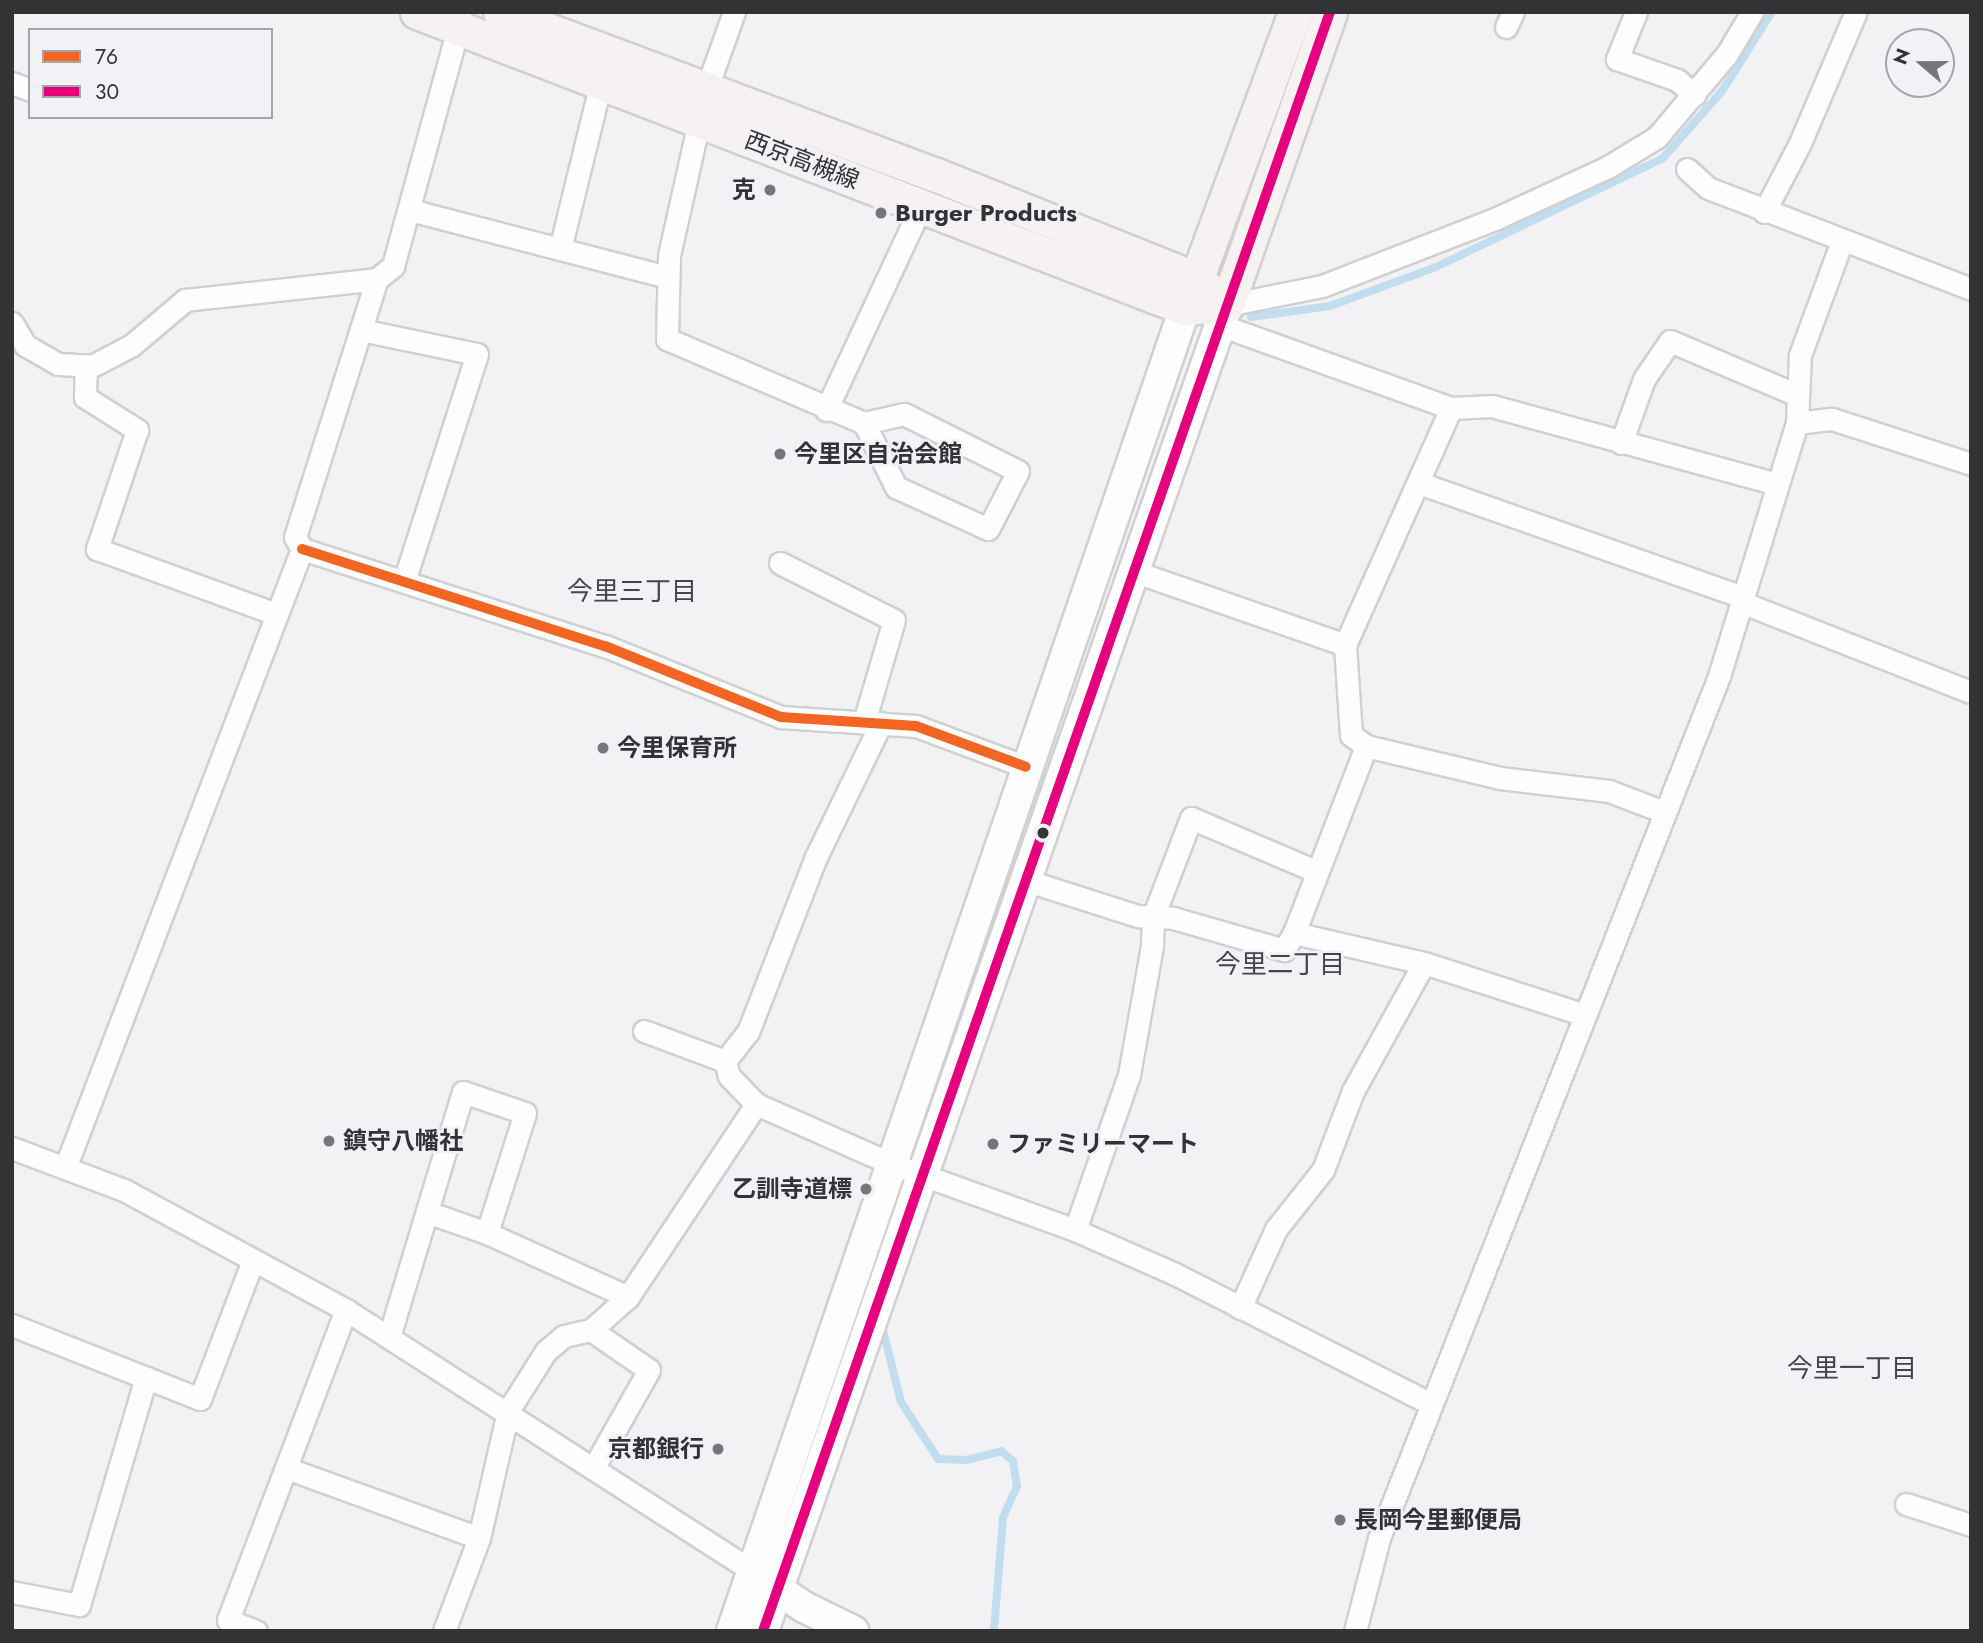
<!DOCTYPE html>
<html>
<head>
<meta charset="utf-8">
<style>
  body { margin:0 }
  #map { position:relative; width:1983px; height:1643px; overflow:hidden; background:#f2f2f5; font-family:Jost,"Noto Sans JP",sans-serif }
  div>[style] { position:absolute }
  .stream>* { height:8px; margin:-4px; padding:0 4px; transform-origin:4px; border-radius:4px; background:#c2ddee }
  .roads { filter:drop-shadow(2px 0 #d0d0d2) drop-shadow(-2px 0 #d0d0d2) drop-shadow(0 2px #d0d0d2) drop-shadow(0 -2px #d0d0d2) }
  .street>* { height:21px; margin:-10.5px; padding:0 10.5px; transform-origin:10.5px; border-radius:10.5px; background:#fdfdfe }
  .secondary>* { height:30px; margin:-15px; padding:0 15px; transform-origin:15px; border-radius:15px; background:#fdfdfe }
  .primary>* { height:33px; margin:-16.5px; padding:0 16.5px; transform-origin:16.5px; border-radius:16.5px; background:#f5f2f1 }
  .bus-1>* { height:10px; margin:-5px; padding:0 5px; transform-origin:5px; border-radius:5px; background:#f26522 }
  .bus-2>* { height:10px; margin:-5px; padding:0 5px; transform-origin:5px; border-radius:5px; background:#e5007d }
  .dots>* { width:19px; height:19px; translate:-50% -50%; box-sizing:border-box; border:4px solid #f1f1f6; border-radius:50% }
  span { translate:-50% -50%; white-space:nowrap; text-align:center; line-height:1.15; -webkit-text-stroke:5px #f1f1f6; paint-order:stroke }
  .street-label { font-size:24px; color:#333335 }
  .poi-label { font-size:24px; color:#333335; font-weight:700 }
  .right { translate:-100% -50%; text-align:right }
  .left { translate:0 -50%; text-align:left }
  .neighbourhood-label { font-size:26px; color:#454549 }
  .frame { position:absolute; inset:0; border:14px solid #333335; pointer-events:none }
  .legend { position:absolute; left:28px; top:28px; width:245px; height:91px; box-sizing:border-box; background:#f1f1f6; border:2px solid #a5a5a9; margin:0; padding:9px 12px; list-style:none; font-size:21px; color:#333335 }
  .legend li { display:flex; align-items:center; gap:14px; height:35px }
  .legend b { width:35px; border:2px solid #a5a5a9 }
  .north { position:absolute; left:1885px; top:28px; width:70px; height:70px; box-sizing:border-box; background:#f1f1f6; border:2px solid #a5a5a9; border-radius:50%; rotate:290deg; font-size:19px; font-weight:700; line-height:28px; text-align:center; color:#333335 }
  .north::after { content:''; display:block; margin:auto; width:24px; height:32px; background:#767678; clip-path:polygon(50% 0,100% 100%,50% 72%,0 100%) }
</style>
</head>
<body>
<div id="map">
  <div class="stream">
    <i style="left:1251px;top:317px;width:80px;rotate:-7.9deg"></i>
    <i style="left:1330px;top:306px;width:113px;rotate:-20.2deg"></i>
    <i style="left:1436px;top:267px;width:252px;rotate:-25.6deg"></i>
    <i style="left:1663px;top:158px;width:89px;rotate:-48.6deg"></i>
    <i style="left:1722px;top:91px;width:93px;rotate:-57.7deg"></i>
    <i style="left:1030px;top:797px;width:39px;rotate:-54deg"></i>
    <i style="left:881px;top:1322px;width:82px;rotate:76deg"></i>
    <i style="left:901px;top:1402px;width:68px;rotate:57deg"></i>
    <i style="left:938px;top:1459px;width:28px;rotate:2deg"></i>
    <i style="left:966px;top:1460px;width:36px;rotate:-14deg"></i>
    <i style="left:1001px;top:1451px;width:16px;rotate:40deg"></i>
    <i style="left:1013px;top:1461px;width:25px;rotate:81deg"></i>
    <i style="left:1017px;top:1486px;width:35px;rotate:114deg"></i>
    <i style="left:1003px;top:1518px;width:113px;rotate:94.6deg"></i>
  </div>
  <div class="roads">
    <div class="street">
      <i style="left:734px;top:12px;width:83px;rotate:109.7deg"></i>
      <i style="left:706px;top:90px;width:170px;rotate:102.6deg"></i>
      <i style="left:669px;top:256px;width:83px;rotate:91.4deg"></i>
      <i style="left:667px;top:339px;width:214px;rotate:23.1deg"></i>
      <i style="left:864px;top:423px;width:41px;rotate:-12.7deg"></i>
      <i style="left:904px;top:414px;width:127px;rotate:26.6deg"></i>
      <i style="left:1018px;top:471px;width:65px;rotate:117.3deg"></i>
      <i style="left:988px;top:529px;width:101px;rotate:-155.5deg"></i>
      <i style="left:896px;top:487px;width:72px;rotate:-116.6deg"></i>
      <i style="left:1636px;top:12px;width:51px;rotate:112deg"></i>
      <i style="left:1617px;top:59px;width:64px;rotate:19.3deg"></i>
      <i style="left:1677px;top:80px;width:23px;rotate:40deg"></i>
      <i style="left:1506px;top:27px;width:17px;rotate:-65deg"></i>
      <i style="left:12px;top:83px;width:19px;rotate:21deg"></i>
      <i style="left:1687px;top:169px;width:28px;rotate:42deg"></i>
      <i style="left:1708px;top:188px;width:282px;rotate:21deg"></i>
      <i style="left:410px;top:210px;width:267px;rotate:14.6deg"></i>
      <i style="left:1764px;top:212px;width:78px;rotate:-62.4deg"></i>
      <i style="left:1800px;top:143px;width:142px;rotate:-66.9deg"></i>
      <i style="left:560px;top:249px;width:172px;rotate:-76.2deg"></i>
      <i style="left:1227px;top:305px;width:97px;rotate:-11.3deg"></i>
      <i style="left:1322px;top:286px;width:188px;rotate:-21.2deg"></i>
      <i style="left:1497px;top:218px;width:122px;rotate:-24.7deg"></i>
      <i style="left:1608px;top:167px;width:57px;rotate:-31.5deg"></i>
      <i style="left:1657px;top:137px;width:109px;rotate:-49.9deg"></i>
      <i style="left:1727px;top:54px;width:49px;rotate:-59.2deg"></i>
      <i style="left:12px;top:323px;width:26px;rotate:59deg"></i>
      <i style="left:25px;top:345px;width:38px;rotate:30deg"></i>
      <i style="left:58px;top:364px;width:34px;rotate:3deg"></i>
      <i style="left:92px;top:366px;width:45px;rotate:-27.7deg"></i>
      <i style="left:132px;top:345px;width:70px;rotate:-40.3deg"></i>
      <i style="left:185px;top:300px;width:193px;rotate:-6.2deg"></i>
      <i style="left:1220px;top:325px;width:245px;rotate:19.8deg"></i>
      <i style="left:1451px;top:408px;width:41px;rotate:-2.8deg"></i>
      <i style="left:1492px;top:406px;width:295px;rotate:15.3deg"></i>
      <i style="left:361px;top:330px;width:118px;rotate:11.7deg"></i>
      <i style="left:477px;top:354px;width:239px;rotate:107.8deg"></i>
      <i style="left:86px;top:365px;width:32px;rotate:92deg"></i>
      <i style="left:85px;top:397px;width:62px;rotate:32.4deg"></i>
      <i style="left:137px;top:430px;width:126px;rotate:108.6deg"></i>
      <i style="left:97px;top:549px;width:191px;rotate:19.9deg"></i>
      <i style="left:1451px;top:408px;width:260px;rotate:114.1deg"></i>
      <i style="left:1345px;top:645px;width:90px;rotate:86.2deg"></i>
      <i style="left:1351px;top:735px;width:19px;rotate:36deg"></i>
      <i style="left:1366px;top:746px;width:138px;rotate:13.4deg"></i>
      <i style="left:1500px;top:778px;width:110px;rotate:6.8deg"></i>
      <i style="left:1609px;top:791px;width:59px;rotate:20.9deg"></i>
      <i style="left:826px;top:410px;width:225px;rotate:-65deg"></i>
      <i style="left:1797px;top:423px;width:35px;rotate:-7deg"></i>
      <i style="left:1832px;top:419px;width:146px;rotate:17.9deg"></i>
      <i style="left:1621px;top:443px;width:68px;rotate:-70.2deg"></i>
      <i style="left:1644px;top:379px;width:46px;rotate:-55.6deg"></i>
      <i style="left:1670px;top:341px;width:138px;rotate:23deg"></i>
      <i style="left:1419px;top:483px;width:343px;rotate:19.4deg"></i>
      <i style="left:302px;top:549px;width:318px;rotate:17.8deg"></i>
      <i style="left:605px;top:646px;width:190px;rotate:22deg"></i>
      <i style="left:781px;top:717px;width:135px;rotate:3.8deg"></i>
      <i style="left:916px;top:726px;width:117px;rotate:20.4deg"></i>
      <i style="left:780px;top:563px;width:127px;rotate:26.6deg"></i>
      <i style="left:894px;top:620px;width:106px;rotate:106.4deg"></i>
      <i style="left:1133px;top:571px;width:225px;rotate:19.2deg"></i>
      <i style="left:1741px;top:602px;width:247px;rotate:21.4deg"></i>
      <i style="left:1025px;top:880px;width:119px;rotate:17.7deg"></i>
      <i style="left:1138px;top:916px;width:35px;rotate:3deg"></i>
      <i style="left:1173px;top:918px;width:116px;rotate:16.1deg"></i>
      <i style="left:1284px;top:950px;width:20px;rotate:-60deg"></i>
      <i style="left:1294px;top:933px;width:133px;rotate:13deg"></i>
      <i style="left:1424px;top:963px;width:169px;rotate:17.9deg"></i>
      <i style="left:1294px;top:933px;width:200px;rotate:-68.9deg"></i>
      <i style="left:644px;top:1031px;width:86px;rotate:20.3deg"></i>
      <i style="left:725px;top:1061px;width:16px;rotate:75deg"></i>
      <i style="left:729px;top:1076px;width:39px;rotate:46deg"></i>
      <i style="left:756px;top:1104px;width:149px;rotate:23.8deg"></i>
      <i style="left:892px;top:1164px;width:195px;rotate:19.8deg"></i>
      <i style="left:1075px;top:1230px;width:109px;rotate:23.7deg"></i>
      <i style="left:1175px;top:1274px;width:287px;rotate:26.9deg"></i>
      <i style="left:725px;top:1061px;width:37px;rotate:-52deg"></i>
      <i style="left:748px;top:1032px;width:188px;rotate:-68.8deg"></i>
      <i style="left:816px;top:857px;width:149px;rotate:-64.1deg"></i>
      <i style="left:12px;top:1148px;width:120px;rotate:20.6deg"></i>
      <i style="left:124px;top:1190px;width:252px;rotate:28.4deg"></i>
      <i style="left:346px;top:1310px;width:485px;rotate:32.7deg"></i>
      <i style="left:65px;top:1168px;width:663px;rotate:-69.05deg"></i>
      <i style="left:302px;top:549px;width:14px;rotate:-120deg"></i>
      <i style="left:295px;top:537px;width:271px;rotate:-72.4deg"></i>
      <i style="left:377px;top:279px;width:21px;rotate:-39deg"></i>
      <i style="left:393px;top:266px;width:257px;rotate:-74.7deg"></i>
      <i style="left:427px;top:1212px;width:64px;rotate:19.3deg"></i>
      <i style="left:487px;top:1233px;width:155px;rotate:24.4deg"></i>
      <i style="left:1075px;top:1230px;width:164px;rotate:-70.8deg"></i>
      <i style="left:1129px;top:1075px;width:131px;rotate:-79.9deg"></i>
      <i style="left:1152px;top:946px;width:29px;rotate:-88deg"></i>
      <i style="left:1153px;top:917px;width:106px;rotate:-69deg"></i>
      <i style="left:1191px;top:818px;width:135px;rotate:23.1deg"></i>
      <i style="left:1240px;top:1308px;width:87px;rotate:-65.5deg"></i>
      <i style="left:1276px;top:1229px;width:75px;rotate:-51.5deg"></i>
      <i style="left:1323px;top:1170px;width:85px;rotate:-69.2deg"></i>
      <i style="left:1353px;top:1091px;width:146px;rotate:-61deg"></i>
      <i style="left:12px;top:1325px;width:202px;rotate:21.5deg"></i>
      <i style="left:200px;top:1399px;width:149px;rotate:-69.1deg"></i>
      <i style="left:591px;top:1330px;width:70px;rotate:34.6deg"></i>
      <i style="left:649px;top:1370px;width:112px;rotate:119.6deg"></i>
      <i style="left:389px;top:1337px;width:256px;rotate:-73.2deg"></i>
      <i style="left:463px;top:1092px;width:65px;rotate:18.7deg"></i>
      <i style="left:525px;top:1113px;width:126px;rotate:107.6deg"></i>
      <i style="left:286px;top:1468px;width:205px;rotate:19.9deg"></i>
      <i style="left:1906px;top:1504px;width:68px;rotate:17.9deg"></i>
      <i style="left:12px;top:1592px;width:68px;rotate:11deg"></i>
      <i style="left:79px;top:1605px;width:237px;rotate:-73.6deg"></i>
      <i style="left:256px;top:1631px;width:30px;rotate:-159deg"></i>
      <i style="left:228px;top:1620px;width:332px;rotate:-69.2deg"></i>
      <i style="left:444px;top:1631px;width:99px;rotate:-69.4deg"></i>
      <i style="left:479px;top:1538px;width:130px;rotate:-77.1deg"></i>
      <i style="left:508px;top:1411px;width:71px;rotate:-57.7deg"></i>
      <i style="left:546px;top:1351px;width:23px;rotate:-40deg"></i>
      <i style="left:564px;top:1336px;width:28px;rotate:-13deg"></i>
      <i style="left:591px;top:1330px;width:50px;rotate:-41.7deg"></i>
      <i style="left:628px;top:1297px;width:232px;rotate:-56.4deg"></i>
      <i style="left:1355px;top:1631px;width:96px;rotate:-75.5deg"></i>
      <i style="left:1379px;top:1538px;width:927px;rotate:-68.47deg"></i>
      <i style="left:1719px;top:676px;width:265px;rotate:-72.9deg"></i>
      <i style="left:1797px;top:423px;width:68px;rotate:-87.5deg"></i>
      <i style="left:1800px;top:355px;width:121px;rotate:-69.8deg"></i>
    </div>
    <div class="secondary">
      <i style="left:762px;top:1579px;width:50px;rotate:33.7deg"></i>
      <i style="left:804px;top:1607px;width:55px;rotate:26.1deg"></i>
      <i style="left:732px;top:1631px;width:1398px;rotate:-71.1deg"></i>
      <i style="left:763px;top:1631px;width:1405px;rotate:-70.71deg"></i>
    </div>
    <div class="primary">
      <i style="left:417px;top:12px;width:823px;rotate:21.08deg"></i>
      <i style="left:1185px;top:308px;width:42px;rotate:-4.1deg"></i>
      <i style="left:500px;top:12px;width:463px;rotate:20.5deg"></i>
      <i style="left:934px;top:174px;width:282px;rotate:21.8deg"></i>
      <i style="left:1196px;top:279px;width:40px;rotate:40deg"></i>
      <i style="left:1189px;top:299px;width:306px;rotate:-69.7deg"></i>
      <i style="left:1227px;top:305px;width:311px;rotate:-70.6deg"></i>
    </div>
  </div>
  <div class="bus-1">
    <i style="left:302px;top:549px;width:318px;rotate:17.8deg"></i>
    <i style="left:605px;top:646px;width:190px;rotate:22deg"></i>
    <i style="left:781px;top:717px;width:135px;rotate:3.8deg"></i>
    <i style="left:916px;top:726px;width:117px;rotate:20.4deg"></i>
  </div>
  <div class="bus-2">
    <i style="left:763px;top:1631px;width:1715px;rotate:-70.7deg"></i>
  </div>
  <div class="dots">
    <i style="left:770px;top:190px;background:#767678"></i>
    <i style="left:881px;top:213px;background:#767678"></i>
    <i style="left:780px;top:454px;background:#767678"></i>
    <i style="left:603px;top:748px;background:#767678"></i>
    <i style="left:1043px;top:833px;background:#333335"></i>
    <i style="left:329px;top:1141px;background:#767678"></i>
    <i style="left:993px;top:1144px;background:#767678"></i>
    <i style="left:866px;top:1189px;background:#767678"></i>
    <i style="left:718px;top:1449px;background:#767678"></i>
    <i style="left:1340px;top:1520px;background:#767678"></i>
  </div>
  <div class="street-label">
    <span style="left:802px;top:160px;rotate:21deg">西京高槻線</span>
  </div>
  <div class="poi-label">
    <span class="right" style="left:756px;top:190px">克</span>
    <span class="left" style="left:895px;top:213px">Burger Products</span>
    <span class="left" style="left:794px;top:454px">今里区自治会館</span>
    <span class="left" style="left:617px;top:748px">今里保育所</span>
    <span class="left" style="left:343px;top:1141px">鎮守八幡社</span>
    <span class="left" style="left:1007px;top:1144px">ファミリーマート</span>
    <span class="right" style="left:852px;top:1189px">乙訓寺道標</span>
    <span class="right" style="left:704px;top:1449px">京都銀行</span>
    <span class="left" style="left:1354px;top:1520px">長岡今里郵便局</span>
  </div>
  <div class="neighbourhood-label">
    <span style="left:632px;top:592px">今里三丁目</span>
    <span style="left:1280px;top:965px">今里二丁目</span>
    <span style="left:1852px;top:1369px">今里一丁目</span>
  </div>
  <div class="frame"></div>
  <ul class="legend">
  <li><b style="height:9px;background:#f26522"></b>76</li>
  <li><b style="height:9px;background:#e5007d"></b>30</li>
  </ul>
  <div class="north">N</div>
</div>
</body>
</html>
